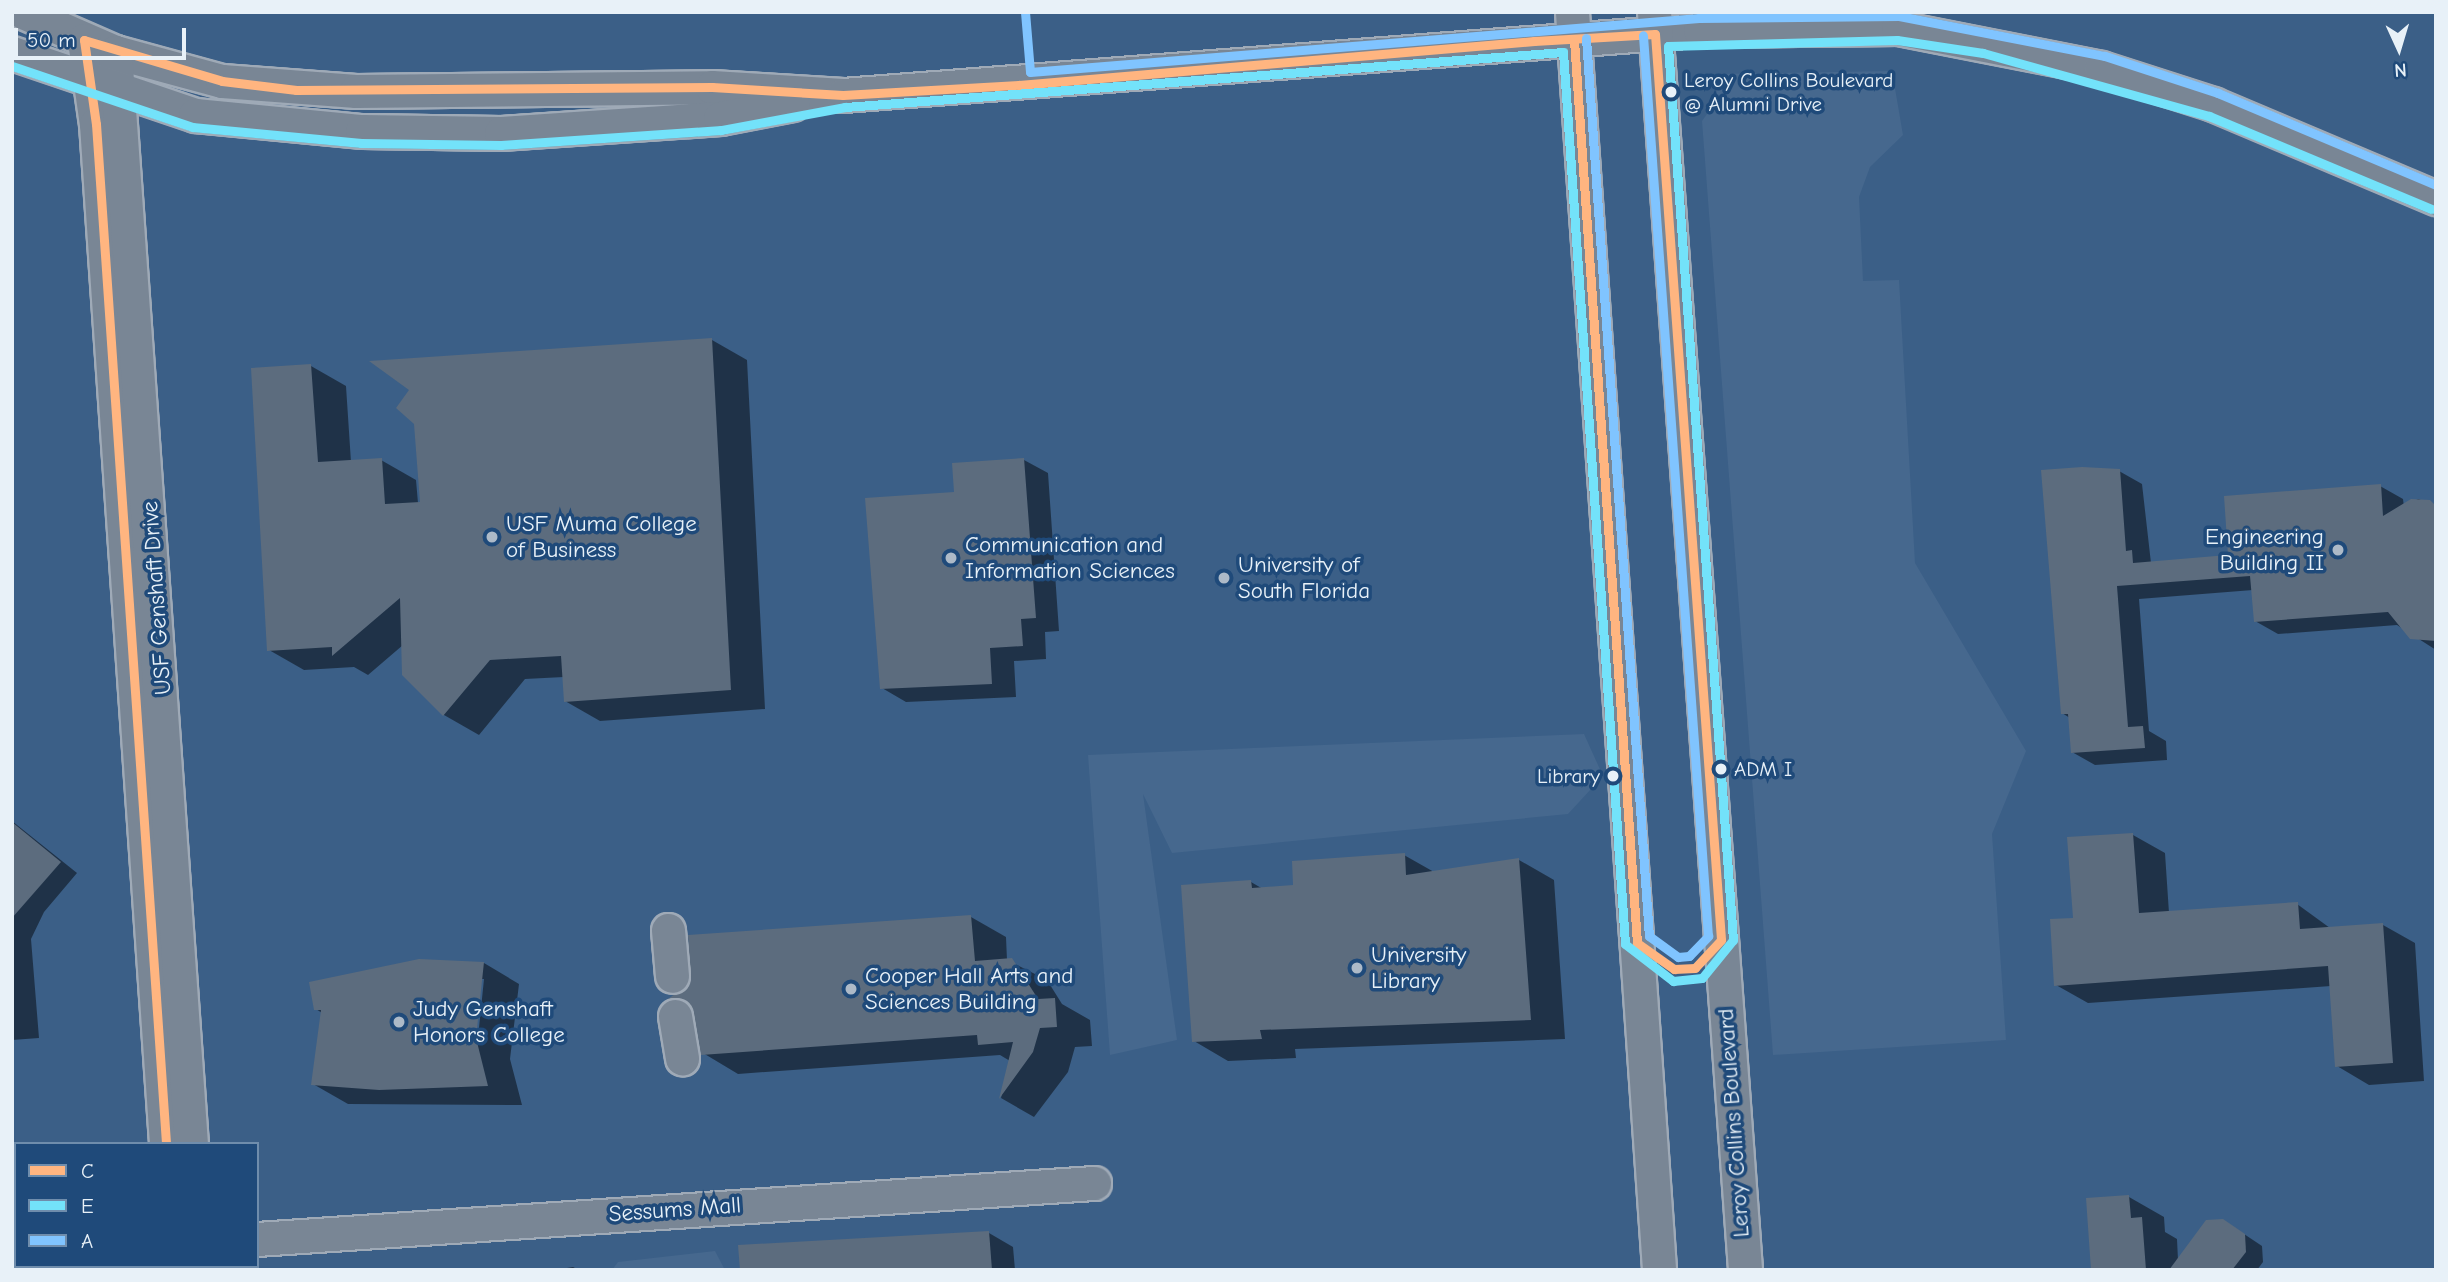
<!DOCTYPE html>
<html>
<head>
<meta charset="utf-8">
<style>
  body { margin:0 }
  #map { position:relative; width:2448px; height:1282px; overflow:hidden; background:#3f556e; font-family:"Comic Neue",sans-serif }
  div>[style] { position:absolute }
  .built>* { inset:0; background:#3b5f87 }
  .green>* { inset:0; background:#46688e }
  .shadow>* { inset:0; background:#0007 }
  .building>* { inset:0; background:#5c6c7e }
  .roads { filter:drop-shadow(2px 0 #9faab7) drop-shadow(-2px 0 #9faab7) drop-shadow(0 2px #9faab7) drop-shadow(0 -2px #9faab7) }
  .minor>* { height:33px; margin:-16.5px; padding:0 16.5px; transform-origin:16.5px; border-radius:16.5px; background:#798695 }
  .bus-1>* { height:9px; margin:-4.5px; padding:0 4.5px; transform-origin:4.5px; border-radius:4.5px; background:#ffb580 }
  .bus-2>* { height:9px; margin:-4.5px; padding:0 4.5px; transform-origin:4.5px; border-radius:4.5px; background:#73e2fa }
  .bus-3>* { height:9px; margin:-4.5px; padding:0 4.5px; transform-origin:4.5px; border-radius:4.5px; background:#80c4ff }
  .dots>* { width:19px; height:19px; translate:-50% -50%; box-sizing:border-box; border:4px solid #1f4a7a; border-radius:50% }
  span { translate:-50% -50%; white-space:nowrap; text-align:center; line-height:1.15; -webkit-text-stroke:7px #1f4a7a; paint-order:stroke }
  .bus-label { font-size:21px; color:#e8f1f8 }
  .left { translate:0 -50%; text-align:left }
  .right { translate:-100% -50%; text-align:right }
  .poi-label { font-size:23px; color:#e8f1f8 }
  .street-label { font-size:23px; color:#e8f1f8 }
  .frame { position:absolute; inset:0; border:14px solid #e8f1f8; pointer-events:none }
  .legend { position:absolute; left:14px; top:1142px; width:245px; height:126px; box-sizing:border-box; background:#1f4a7a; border:2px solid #6f8dac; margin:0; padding:9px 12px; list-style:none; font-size:21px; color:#e8f1f8 }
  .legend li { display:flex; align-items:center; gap:14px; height:35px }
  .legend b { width:35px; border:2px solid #6f8dac }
  .north { position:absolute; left:2364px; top:14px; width:70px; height:70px; -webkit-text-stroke:5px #1f4a7a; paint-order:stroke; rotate:176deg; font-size:19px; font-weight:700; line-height:28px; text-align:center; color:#e8f1f8 }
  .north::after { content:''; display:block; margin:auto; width:24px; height:32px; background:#e8f1f8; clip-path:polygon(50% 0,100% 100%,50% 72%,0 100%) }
  .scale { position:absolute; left:14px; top:28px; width:172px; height:32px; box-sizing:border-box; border:4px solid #e8f1f8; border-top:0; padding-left:9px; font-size:21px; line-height:24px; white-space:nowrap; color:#e8f1f8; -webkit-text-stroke:5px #1f4a7a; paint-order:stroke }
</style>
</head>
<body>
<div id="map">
  <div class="built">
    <i style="clip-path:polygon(evenodd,12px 12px,2436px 12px,2436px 1270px,12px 1270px,12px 12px,16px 1144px,257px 1144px,257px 1266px,16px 1266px,16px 1144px)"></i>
  </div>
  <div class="green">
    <i style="clip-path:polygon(1892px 71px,1903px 135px,1870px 167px,1859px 197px,1863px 281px,1899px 280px,1915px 563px,2026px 751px,1992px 834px,2006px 1040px,1773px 1055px,1702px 121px,1717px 100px,1716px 74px)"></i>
    <i style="clip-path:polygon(1584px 734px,1603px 776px,1568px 814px,1172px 853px,1143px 794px,1177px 1040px,1110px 1055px,1088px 755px)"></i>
    <i style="clip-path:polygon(715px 1251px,725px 1270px,612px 1270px,618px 1262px)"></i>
  </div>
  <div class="shadow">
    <i style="clip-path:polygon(712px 340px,747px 360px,765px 709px,600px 721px,565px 701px,564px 677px,525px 679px,479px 735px,444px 715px,403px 674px,403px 645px,368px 675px,354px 667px,304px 670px,269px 650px,311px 366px,346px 386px,351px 462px,381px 460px,416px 480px,418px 503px)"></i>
    <i style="clip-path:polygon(1024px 460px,1048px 473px,1059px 631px,1045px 632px,1046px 659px,1014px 661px,1016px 697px,906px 702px,882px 688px,956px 493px)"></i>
    <i style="clip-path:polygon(2119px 471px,2142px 484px,2151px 563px,2230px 557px,2380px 486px,2403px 499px,2404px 507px,2418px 499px,2436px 505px,2436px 650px,2397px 625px,2278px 634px,2255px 621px,2253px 590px,2139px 599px,2149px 731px,2166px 741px,2167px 760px,2095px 765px,2072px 752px,2070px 718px,2062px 713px)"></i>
    <i style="clip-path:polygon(12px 821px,77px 873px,44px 912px,31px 939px,39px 1038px,12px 1040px)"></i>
    <i style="clip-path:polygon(2133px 835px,2165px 853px,2169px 913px,2297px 904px,2330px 928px,2383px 925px,2415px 943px,2424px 1081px,2369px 1085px,2337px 1066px,2331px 986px,2088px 1003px,2056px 985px,2075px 919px)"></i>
    <i style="clip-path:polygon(1404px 855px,1434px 872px,1519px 860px,1554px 880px,1565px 1039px,1295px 1049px,1296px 1058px,1228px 1061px,1194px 1041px,1251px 882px,1263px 889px,1295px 887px)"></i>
    <i style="clip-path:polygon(971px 917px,1006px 937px,1007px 960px,1047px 980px,1062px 1004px,1090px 1020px,1092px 1046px,1075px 1047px,1068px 1072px,1034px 1117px,1001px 1098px,1010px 1061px,1000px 1055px,738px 1074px,703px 1053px,693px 1007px,671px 994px)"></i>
    <i style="clip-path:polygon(evenodd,419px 960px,484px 963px,519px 984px,510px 1059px,522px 1105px,348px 1104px,313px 1084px,322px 1013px,316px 1009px,419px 960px,481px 979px,484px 979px,477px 1047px,473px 1046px,481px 979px)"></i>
    <i style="clip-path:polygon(2129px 1197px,2164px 1217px,2165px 1232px,2177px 1239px,2178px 1260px,2223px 1220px,2262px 1246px,2263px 1262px,2257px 1270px,2093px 1270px)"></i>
    <i style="clip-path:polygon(989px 1233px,1013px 1247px,1015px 1270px,742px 1270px)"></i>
    <i style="clip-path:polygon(12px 1256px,16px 1266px,39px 1270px,12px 1270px)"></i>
    <i style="clip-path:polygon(573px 1267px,579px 1270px,555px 1270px)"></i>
  </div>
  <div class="building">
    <i style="clip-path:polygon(712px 338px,731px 690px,564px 702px,561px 656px,490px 660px,443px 716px,402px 675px,400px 598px,332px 656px,332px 647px,267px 651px,251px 368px,311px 364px,318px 462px,382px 458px,385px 504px,420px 502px,414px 424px,396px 408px,409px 390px,369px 361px)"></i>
    <i style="clip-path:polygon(1024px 458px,1036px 618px,1021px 619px,1023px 646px,990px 648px,992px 684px,880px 689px,865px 498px,954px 492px,952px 463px)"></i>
    <i style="clip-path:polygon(2082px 467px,2120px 469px,2126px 551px,2132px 550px,2133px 563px,2228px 555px,2224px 496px,2381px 484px,2383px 516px,2411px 499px,2430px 500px,2436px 506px,2436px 641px,2410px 639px,2388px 612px,2254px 622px,2250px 576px,2117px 586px,2128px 727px,2143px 726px,2145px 748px,2071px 753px,2068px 714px,2061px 714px,2041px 470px)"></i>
    <i style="clip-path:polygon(12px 822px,61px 862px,12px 918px)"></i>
    <i style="clip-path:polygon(2133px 833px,2139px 913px,2298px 902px,2300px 929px,2383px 923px,2393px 1063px,2335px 1067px,2328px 966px,2054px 986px,2050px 919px,2073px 918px,2067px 837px)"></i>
    <i style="clip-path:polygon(1405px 853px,1406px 875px,1519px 858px,1531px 1020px,1260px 1030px,1262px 1039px,1192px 1042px,1181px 885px,1251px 880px,1252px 888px,1293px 885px,1292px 861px)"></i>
    <i style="clip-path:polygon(971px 915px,975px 961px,1012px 958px,1038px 999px,1055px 998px,1057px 1027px,1040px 1028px,1033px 1052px,999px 1099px,1013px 1042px,978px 1045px,977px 1035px,701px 1055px,690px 1004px,668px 999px,690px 983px,688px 935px)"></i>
    <i style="clip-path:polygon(419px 959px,484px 962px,476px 1038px,488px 1086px,379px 1090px,311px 1085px,321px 1010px,314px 1010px,309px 982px)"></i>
    <i style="clip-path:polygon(2129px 1195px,2131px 1218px,2142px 1217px,2146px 1270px,2091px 1270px,2086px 1198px)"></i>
    <i style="clip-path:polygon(2223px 1219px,2245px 1234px,2246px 1252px,2232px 1270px,2169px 1270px,2206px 1220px)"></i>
    <i style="clip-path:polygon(989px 1231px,992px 1270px,740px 1270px,738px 1245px)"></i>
  </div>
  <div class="roads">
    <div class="minor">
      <i style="left:23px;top:12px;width:100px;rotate:23.5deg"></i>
      <i style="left:115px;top:52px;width:111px;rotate:15.2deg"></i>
      <i style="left:222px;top:81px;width:134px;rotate:4.3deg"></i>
      <i style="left:356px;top:91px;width:356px;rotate:-0.6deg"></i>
      <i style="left:712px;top:87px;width:131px;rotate:3.5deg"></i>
      <i style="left:843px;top:95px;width:859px;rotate:-4.34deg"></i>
      <i style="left:1700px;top:30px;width:198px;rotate:-0.6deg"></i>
      <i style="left:1898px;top:28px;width:207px;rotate:11.1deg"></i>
      <i style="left:2101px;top:68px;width:118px;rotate:17.8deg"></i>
      <i style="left:2213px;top:104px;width:242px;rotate:22.9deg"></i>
      <i style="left:1572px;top:12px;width:1261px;rotate:86.04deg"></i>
      <i style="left:1654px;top:12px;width:1261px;rotate:85.86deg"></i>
      <i style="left:84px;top:40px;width:85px;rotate:81.9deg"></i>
      <i style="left:96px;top:124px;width:1022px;rotate:86.07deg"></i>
      <i style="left:115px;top:52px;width:1095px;rotate:86.02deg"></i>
      <i style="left:12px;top:53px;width:193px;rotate:18.7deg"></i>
      <i style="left:195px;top:115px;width:168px;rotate:5.5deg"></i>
      <i style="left:362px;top:131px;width:139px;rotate:0.8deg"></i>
      <i style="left:501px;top:133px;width:220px;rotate:-3.9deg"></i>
      <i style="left:720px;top:118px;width:74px;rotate:-10.9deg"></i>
      <i style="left:668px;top:930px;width:46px;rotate:85deg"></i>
      <i style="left:675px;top:1016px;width:43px;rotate:80.5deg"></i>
      <i style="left:257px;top:1239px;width:839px;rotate:-3.83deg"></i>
      <i style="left:175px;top:1266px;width:4px;rotate:90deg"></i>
      <i style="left:201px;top:1266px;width:4px;rotate:90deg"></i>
    </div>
  </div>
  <div class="bus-1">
    <i style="left:84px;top:40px;width:144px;rotate:16.5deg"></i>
    <i style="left:222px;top:81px;width:75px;rotate:6.9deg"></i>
    <i style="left:296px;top:90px;width:416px;rotate:-0.4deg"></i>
    <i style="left:712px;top:87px;width:131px;rotate:3.5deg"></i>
    <i style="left:843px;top:95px;width:176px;rotate:-3.3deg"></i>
    <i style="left:1019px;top:85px;width:517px;rotate:-4.88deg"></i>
    <i style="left:1534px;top:41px;width:121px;rotate:-3.3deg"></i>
    <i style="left:1655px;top:34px;width:908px;rotate:85.83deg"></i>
    <i style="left:1721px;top:940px;width:38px;rotate:133deg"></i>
    <i style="left:1695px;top:968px;width:21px;rotate:177deg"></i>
    <i style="left:1674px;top:969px;width:45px;rotate:-144.9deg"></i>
    <i style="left:1637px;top:943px;width:906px;rotate:-93.99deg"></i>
    <i style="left:84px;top:40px;width:85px;rotate:81.9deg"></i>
    <i style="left:96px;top:124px;width:1022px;rotate:86.07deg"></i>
  </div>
  <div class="bus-2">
    <i style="left:12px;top:66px;width:190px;rotate:18.7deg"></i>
    <i style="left:192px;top:127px;width:170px;rotate:5.4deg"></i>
    <i style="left:361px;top:143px;width:140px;rotate:0.8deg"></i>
    <i style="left:501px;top:145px;width:221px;rotate:-3.9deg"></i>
    <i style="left:721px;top:130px;width:126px;rotate:-10.5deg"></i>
    <i style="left:845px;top:107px;width:720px;rotate:-4.38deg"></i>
    <i style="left:1563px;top:52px;width:894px;rotate:86.02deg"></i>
    <i style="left:1625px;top:944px;width:61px;rotate:37.6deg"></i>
    <i style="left:1673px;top:981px;width:29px;rotate:-6deg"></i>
    <i style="left:1702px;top:978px;width:49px;rotate:-50.8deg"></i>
    <i style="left:1733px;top:940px;width:896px;rotate:-94.16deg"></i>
    <i style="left:1668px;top:46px;width:229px;rotate:-1.5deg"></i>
    <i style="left:1897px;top:40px;width:87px;rotate:8.6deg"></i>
    <i style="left:1983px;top:53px;width:235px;rotate:15.6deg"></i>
    <i style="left:2209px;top:116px;width:241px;rotate:22.7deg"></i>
  </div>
  <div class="bus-3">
    <i style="left:1025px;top:12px;width:60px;rotate:85.2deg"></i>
    <i style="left:1030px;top:72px;width:671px;rotate:-4.61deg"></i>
    <i style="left:1699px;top:18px;width:200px;rotate:-0.6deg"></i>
    <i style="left:1899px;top:16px;width:210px;rotate:11deg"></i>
    <i style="left:2105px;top:56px;width:119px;rotate:18.1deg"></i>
    <i style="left:2218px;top:93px;width:237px;rotate:22.9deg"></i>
    <i style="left:1586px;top:38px;width:900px;rotate:85.99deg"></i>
    <i style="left:1649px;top:936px;width:36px;rotate:36deg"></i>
    <i style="left:1678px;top:957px;width:11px;rotate:-5deg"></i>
    <i style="left:1689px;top:956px;width:28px;rotate:-46deg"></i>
    <i style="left:1708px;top:936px;width:903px;rotate:-94.13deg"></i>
  </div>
  <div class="dots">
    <i style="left:1671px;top:92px;background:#e8f1f8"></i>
    <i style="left:492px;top:537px;background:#adbac8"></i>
    <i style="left:2338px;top:550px;background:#adbac8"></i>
    <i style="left:951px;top:558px;background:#adbac8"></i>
    <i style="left:1224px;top:578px;background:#adbac8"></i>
    <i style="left:1721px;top:769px;background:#e8f1f8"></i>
    <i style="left:1613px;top:776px;background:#e8f1f8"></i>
    <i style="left:1357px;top:968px;background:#adbac8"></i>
    <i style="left:851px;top:989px;background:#adbac8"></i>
    <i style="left:399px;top:1022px;background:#adbac8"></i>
  </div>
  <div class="bus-label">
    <span class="left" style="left:1684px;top:92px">Leroy Collins Boulevard<br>@ Alumni Drive</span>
    <span class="left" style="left:1734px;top:769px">ADM I</span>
    <span class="right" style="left:1600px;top:776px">Library</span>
  </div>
  <div class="poi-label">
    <span class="left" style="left:506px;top:537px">USF Muma College<br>of Business</span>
    <span class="right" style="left:2324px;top:550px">Engineering<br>Building II</span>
    <span class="left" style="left:965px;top:558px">Communication and<br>Information Sciences</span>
    <span class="left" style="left:1238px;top:578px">University of<br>South Florida</span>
    <span class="left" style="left:1371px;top:968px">University<br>Library</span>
    <span class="left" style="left:865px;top:989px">Cooper Hall Arts and<br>Sciences Building</span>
    <span class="left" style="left:413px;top:1022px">Judy Genshaft<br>Honors College</span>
  </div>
  <div class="street-label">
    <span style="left:157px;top:598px;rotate:-94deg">USF Genshaft Drive</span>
    <span style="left:1734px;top:1123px;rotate:-94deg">Leroy Collins Boulevard</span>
    <span style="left:675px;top:1210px;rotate:-4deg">Sessums Mall</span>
  </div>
  <div class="frame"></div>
  <ul class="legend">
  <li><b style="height:9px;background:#ffb580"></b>C</li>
  <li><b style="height:9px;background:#73e2fa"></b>E</li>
  <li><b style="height:9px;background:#80c4ff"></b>A</li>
  </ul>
  <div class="north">N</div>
  <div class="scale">50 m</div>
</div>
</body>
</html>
